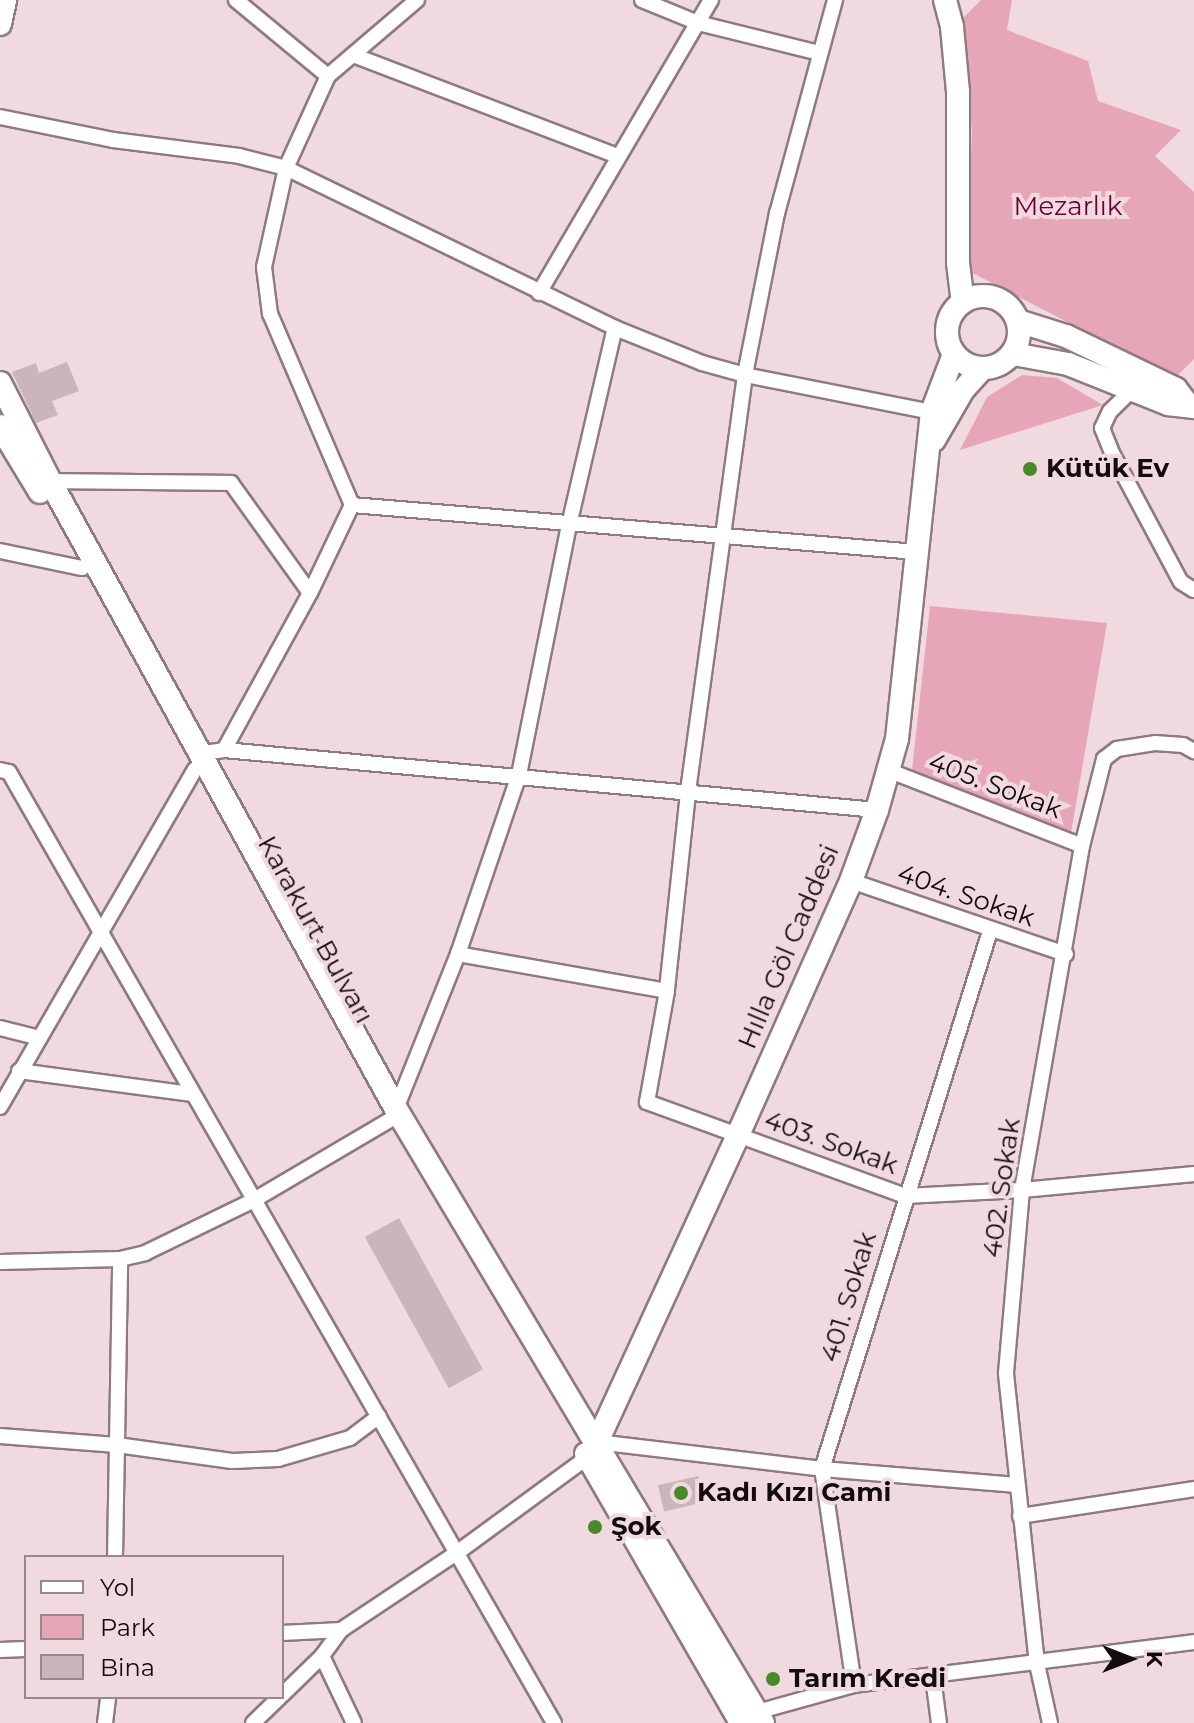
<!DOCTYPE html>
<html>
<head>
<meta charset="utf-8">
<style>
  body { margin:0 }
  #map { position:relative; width:1194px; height:1723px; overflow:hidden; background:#f0dadf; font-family:Montserrat,sans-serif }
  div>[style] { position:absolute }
  .green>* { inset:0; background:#e7a6b8 }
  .building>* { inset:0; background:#cab5ba; transform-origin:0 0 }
  .roads { filter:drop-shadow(2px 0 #8e7a7f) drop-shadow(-2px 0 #8e7a7f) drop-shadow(0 2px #8e7a7f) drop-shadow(0 -2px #8e7a7f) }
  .street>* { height:14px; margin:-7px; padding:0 7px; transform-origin:7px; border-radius:7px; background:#fff }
  .secondary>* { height:22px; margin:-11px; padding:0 11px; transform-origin:11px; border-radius:11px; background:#fff }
  .secondary>.ring { margin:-11px; padding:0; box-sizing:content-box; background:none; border:22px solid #fff; border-radius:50% }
  .dots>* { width:22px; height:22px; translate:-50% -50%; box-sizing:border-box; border:4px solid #f0dadf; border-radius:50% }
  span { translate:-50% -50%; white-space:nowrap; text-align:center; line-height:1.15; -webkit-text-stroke:8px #f0dadf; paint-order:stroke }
  .park-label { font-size:26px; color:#6e0037 }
  .poi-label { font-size:26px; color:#130c0e; font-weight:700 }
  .left { translate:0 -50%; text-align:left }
  .street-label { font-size:26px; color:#130c0e }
  .legend { position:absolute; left:24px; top:1555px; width:260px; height:144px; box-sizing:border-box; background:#f0dadf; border:2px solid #98888b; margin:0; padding:10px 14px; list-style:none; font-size:24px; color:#130c0e }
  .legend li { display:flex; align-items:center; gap:16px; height:40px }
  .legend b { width:40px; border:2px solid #98888b }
  .north { position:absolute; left:1090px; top:1619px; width:80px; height:80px; -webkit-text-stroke:6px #f0dadf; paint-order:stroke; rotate:90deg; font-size:22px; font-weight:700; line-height:32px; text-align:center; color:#130c0e }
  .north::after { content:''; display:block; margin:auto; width:28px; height:36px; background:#130c0e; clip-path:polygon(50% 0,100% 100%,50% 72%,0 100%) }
</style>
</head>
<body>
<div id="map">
  <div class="green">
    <i style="clip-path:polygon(981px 0,1012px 0,1007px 30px,1088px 61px,1098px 101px,1181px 130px,1155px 156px,1194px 192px,1194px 359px,1175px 378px,965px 269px,972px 133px,961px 20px)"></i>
    <i style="clip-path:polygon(1022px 375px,1057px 378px,1103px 405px,960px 450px,987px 397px)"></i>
    <i style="clip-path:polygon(930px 606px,1107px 623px,1071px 833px,912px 770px)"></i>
  </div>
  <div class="building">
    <i style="clip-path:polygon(67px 362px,79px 391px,52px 401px,58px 415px,36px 423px,12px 372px,36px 363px,39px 373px)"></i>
    <i style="left:399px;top:1218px;width:173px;height:39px;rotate:61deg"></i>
    <i style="left:698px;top:1476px;width:27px;height:41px;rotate:77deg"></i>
  </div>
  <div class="roads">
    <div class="street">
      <i style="left:236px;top:0;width:119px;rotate:39.6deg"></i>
      <i style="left:642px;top:0;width:61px;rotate:22.3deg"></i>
      <i style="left:698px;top:23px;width:125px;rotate:13.9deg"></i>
      <i style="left:835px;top:0;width:221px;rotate:105.2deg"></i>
      <i style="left:777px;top:213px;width:165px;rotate:101.2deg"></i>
      <i style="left:745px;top:375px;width:422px;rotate:97.8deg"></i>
      <i style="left:688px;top:793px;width:199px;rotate:96.1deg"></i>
      <i style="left:667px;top:991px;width:113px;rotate:100.2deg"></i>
      <i style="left:647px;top:1102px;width:275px;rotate:20deg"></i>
      <i style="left:905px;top:1196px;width:117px;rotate:-2.9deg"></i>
      <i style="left:1022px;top:1190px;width:173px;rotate:-5.3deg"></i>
      <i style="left:353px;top:55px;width:283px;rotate:20.9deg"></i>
      <i style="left:0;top:117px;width:115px;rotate:11.5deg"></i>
      <i style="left:113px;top:140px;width:127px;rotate:7.2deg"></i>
      <i style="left:239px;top:156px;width:49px;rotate:14.3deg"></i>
      <i style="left:286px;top:168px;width:366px;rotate:25.9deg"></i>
      <i style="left:615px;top:328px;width:94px;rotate:21.9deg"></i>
      <i style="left:702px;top:363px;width:45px;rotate:15.6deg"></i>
      <i style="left:745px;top:375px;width:191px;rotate:11.2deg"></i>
      <i style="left:539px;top:293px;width:340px;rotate:-59.6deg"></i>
      <i style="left:1132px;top:390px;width:30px;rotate:136deg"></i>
      <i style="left:1110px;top:411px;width:19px;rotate:115deg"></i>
      <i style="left:1102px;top:428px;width:27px;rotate:68deg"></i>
      <i style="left:1112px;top:453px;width:146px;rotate:61.9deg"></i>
      <i style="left:1181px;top:582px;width:15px;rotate:32deg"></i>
      <i style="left:50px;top:481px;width:181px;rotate:0.6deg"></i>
      <i style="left:231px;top:483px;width:135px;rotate:54.3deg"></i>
      <i style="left:352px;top:505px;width:567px;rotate:4.76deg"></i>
      <i style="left:0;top:551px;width:84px;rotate:11.7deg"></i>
      <i style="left:224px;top:750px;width:179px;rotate:-61.3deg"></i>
      <i style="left:310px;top:593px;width:98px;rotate:-64.5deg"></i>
      <i style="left:352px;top:505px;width:208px;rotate:-113.2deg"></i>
      <i style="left:270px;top:314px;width:47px;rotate:-97.3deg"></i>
      <i style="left:264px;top:267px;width:101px;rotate:-77.5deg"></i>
      <i style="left:286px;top:168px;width:101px;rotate:-65.5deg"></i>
      <i style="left:328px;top:76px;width:117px;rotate:-40.5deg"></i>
      <i style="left:203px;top:753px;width:21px;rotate:-8deg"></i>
      <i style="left:224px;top:750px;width:656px;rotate:5.25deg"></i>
      <i style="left:0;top:770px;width:9px;rotate:13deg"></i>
      <i style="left:9px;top:772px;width:1096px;rotate:60.18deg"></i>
      <i style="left:890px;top:771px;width:206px;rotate:21.3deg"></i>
      <i style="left:851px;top:881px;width:227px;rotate:18.8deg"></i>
      <i style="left:458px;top:954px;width:212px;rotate:10deg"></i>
      <i style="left:0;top:1028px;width:41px;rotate:14deg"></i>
      <i style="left:19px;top:1071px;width:175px;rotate:7.6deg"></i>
      <i style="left:0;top:1107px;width:390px;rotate:-60deg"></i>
      <i style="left:396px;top:1109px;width:167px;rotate:-68.2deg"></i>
      <i style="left:458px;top:954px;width:189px;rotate:-71.2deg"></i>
      <i style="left:519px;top:775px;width:255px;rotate:-78.7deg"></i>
      <i style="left:569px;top:525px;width:202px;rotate:-76.9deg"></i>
      <i style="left:0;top:1262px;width:120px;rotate:-1.4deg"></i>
      <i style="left:120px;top:1259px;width:26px;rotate:-13deg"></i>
      <i style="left:145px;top:1253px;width:121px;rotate:-25.9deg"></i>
      <i style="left:254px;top:1200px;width:156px;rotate:-30.5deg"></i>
      <i style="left:0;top:1436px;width:117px;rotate:4.4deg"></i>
      <i style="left:117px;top:1445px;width:116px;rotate:7.9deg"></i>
      <i style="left:232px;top:1461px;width:46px;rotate:-2.5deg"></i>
      <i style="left:278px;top:1459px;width:75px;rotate:-16.3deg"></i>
      <i style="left:350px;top:1438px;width:36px;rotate:-37deg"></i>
      <i style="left:1020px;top:1516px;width:176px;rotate:-8.8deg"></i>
      <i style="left:115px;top:1557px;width:298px;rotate:-89deg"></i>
      <i style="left:282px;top:1633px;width:59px;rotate:-2.9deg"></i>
      <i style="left:341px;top:1630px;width:141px;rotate:-33.7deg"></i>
      <i style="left:458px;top:1552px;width:161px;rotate:-36.2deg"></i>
      <i style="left:588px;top:1457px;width:17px;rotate:-59deg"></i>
      <i style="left:597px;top:1442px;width:227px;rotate:6.8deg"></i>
      <i style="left:822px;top:1469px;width:196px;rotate:4.7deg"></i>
      <i style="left:0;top:1650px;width:26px;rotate:-2deg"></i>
      <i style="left:322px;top:1656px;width:74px;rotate:64.5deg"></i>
      <i style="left:933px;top:1677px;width:46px;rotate:82.6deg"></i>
      <i style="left:854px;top:1685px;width:218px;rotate:-98.4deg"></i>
      <i style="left:822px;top:1469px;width:564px;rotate:-72.66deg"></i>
      <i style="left:282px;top:1695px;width:56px;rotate:-44.3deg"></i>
      <i style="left:322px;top:1656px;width:32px;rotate:-54deg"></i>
      <i style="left:757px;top:1712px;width:101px;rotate:-15.6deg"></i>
      <i style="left:854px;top:1685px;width:343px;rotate:-7.2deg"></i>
      <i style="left:105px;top:1723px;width:26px;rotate:-83deg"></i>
      <i style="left:253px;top:1723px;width:37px;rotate:-44deg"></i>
      <i style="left:1050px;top:1723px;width:60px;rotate:-102.4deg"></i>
      <i style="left:1037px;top:1664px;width:293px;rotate:-96.1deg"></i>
      <i style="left:1006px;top:1373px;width:184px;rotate:-85deg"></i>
      <i style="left:1022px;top:1190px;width:349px;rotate:-80.1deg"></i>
      <i style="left:1082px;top:846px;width:90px;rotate:-75.8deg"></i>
      <i style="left:1104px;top:759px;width:16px;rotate:-38deg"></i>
      <i style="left:1117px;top:749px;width:38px;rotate:-9deg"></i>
      <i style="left:1155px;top:743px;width:28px;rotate:4deg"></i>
      <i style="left:1183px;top:745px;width:13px;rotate:29deg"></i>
    </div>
    <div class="secondary">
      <i style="left:945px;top:0;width:28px;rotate:75deg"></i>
      <i style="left:952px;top:27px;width:65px;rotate:84.7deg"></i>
      <i style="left:958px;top:92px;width:171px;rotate:90deg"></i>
      <i style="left:958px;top:263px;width:39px;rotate:83deg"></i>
      <i style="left:0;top:24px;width:25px;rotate:-78deg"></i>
      <i class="ring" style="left:947px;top:296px;width:50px;height:50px"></i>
      <i style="left:1018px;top:321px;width:50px;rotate:17.4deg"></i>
      <i style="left:1066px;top:336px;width:122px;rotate:25.7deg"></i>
      <i style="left:1176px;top:389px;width:20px;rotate:53deg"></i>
      <i style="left:1013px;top:354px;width:56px;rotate:10.3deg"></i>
      <i style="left:1068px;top:364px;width:108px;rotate:21.8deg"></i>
      <i style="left:1168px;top:404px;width:26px;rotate:7deg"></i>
      <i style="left:0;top:383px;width:110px;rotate:63deg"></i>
      <i style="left:50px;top:481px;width:717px;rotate:61.15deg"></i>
      <i style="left:396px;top:1109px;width:715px;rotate:59.13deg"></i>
      <i style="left:0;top:426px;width:77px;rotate:58.8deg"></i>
      <i style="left:934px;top:440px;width:58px;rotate:-59.9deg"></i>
      <i style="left:963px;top:390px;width:28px;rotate:-48deg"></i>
      <i style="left:597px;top:1442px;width:338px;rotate:-65.3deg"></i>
      <i style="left:738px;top:1135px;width:278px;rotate:-66deg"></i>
      <i style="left:851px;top:881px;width:76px;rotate:-69.9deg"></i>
      <i style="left:877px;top:810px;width:74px;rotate:-74.3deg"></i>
      <i style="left:897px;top:739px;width:329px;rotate:-83.9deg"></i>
      <i style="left:932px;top:412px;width:62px;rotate:-69.2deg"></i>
      <i style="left:586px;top:1454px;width:310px;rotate:60deg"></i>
    </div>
  </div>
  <div class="dots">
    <i style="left:1030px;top:469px;background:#4a8929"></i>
    <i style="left:681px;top:1493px;background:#4a8929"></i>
    <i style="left:595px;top:1527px;background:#4a8929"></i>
    <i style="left:773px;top:1679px;background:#4a8929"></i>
  </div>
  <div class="park-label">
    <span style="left:1068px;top:207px">Mezarlık</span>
  </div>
  <div class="poi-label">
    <span class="left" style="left:1046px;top:469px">Kütük Ev</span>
    <span class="left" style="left:697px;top:1493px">Kadı Kızı Cami</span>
    <span class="left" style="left:611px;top:1527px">Şok</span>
    <span class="left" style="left:789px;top:1679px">Tarım Kredi</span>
  </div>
  <div class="street-label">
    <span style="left:995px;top:786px;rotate:21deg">405. Sokak</span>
    <span style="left:966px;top:896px;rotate:19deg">404. Sokak</span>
    <span style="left:315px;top:930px;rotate:61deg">Karakurt Bulvarı</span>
    <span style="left:789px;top:947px;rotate:-67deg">Hılla Göl Caddesi</span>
    <span style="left:831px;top:1143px;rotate:20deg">403. Sokak</span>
    <span style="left:1002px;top:1188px;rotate:-82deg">402. Sokak</span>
    <span style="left:849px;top:1297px;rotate:-73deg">401. Sokak</span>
  </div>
  <ul class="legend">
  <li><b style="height:10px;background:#fff"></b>Yol</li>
  <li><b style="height:22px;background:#e7a6b8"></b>Park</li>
  <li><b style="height:22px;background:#cab5ba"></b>Bina</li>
  </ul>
  <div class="north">K</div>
</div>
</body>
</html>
